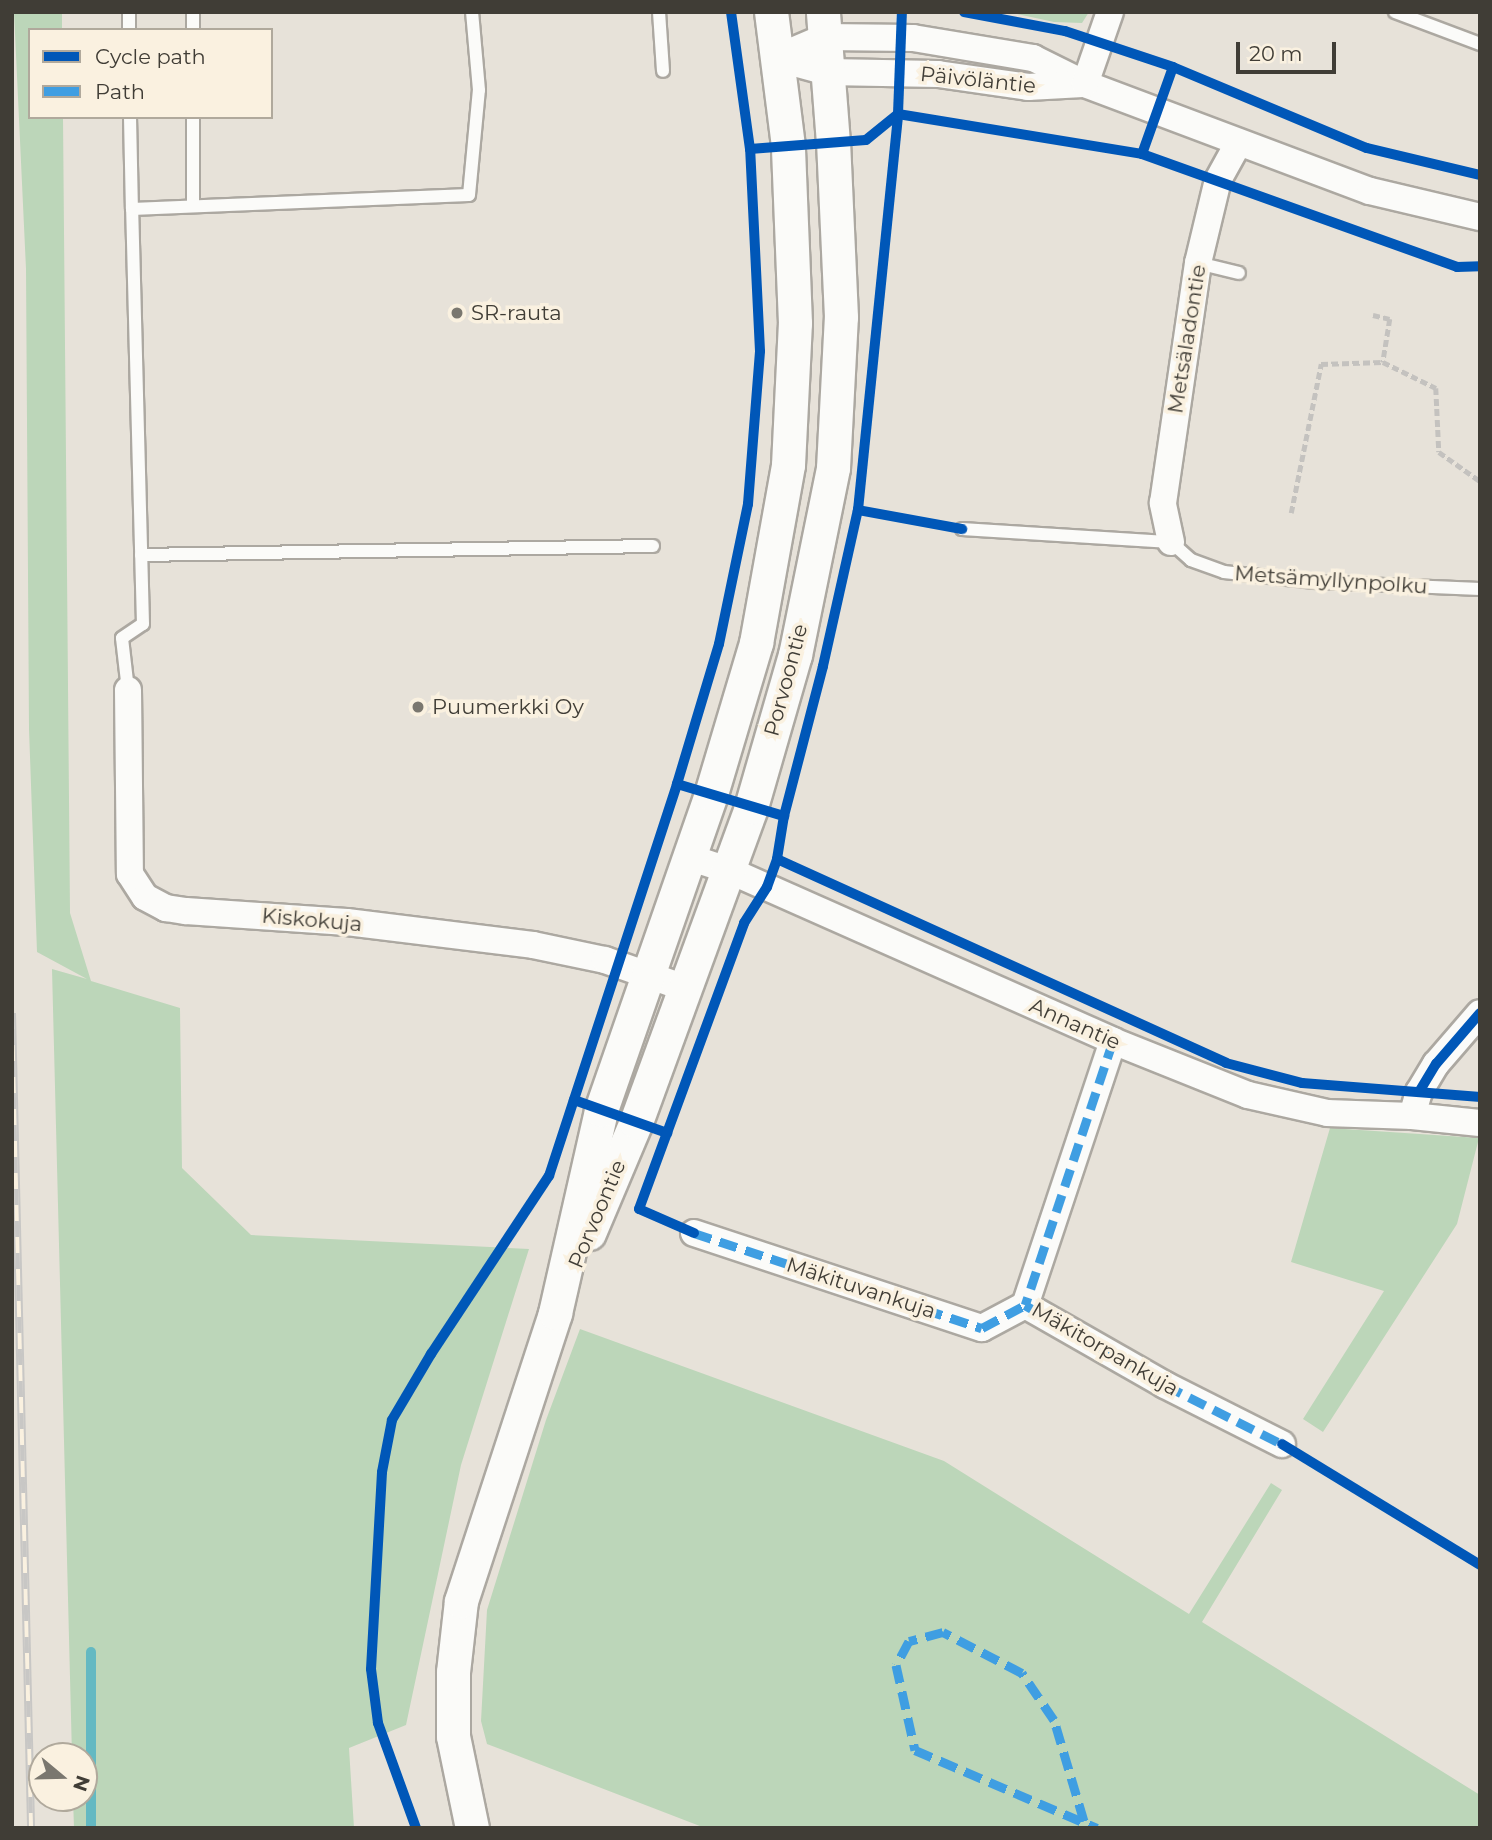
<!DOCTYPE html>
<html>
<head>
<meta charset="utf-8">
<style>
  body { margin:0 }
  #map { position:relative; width:1492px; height:1840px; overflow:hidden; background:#e7e2d9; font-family:Montserrat,sans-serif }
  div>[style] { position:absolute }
  .green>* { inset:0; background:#bcd6b9 }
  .stream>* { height:10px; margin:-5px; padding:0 5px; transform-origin:5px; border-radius:5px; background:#64b9c2 }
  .path>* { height:4.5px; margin-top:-2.25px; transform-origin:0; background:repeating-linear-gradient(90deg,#c4c2bf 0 7px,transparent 0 10.5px) }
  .roads { filter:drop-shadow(2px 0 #aca8a1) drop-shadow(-2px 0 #aca8a1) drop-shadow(0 2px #aca8a1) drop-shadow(0 -2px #aca8a1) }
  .service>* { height:12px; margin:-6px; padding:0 6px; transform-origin:6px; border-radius:6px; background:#fbfbf9 }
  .minor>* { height:26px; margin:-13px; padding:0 13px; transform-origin:13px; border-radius:13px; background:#fbfbf9 }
  .tertiary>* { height:33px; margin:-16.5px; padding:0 16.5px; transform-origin:16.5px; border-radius:16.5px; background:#fbfbf9 }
  .rail>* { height:8px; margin-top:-4px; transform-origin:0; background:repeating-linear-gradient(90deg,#faf1e0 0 16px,#c8c7c5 0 32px); box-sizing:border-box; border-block:2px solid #c8c7c5 }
  .quiet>* { height:9px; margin-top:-4.5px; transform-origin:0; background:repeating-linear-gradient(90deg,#3f9ee2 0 18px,transparent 0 27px) }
  .cycleway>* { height:10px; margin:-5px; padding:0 5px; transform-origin:5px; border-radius:5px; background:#0057b8 }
  .dots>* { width:19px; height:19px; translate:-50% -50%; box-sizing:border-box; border:4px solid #faf1e0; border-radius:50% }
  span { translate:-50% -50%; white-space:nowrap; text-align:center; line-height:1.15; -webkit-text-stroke:7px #faf1e0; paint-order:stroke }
  .street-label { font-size:21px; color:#403d36 }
  .poi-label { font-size:21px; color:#403d36 }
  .left { translate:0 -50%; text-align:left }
  .frame { position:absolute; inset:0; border:14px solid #403d36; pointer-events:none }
  .legend { position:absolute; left:28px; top:28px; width:245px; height:91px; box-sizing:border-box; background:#faf1e0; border:2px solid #b0a99c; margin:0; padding:9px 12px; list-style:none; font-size:21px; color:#403d36 }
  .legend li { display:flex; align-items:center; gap:14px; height:35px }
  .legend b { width:35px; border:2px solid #b0a99c }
  .north { position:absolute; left:28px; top:1742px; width:70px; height:70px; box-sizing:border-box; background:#faf1e0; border:2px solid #b0a99c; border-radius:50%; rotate:109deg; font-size:19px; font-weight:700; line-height:28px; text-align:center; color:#403d36 }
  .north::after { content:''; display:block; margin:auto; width:24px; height:32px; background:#7a776f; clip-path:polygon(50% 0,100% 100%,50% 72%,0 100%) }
  .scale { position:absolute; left:1236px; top:42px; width:100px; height:32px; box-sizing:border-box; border:4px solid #403d36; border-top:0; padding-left:9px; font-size:21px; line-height:24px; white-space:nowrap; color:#403d36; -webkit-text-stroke:5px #faf1e0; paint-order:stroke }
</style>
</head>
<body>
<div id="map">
  <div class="green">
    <i style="clip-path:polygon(14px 12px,62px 12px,62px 30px,30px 30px,30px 117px,63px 117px,70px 913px,91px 981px,180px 1008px,182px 1168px,251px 1235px,529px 1249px,461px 1465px,406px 1725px,349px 1748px,354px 1828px,74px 1828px,73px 1798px,84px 1798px,84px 1756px,72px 1756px,52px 969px,87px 979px,37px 952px,29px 729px,26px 269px)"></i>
    <i style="clip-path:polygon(1008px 12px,1089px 12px,1082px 23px,1054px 22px)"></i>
    <i style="clip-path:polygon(1330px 1128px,1479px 1138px,1457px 1224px,1323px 1432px,1303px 1419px,1384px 1291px,1291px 1262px)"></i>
    <i style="clip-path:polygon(580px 1329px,944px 1461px,1189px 1614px,1271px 1483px,1282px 1490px,1202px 1622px,1480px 1795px,1480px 1828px,705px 1828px,487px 1744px,481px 1721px,487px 1610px,546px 1420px)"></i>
  </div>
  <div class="stream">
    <i style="left:91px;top:1828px;width:176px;rotate:-90deg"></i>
  </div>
  <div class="path">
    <i style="left:1373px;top:315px;width:17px;rotate:13deg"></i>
    <i style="left:1390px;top:319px;width:44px;rotate:99.2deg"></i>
    <i style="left:1291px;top:513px;width:152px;rotate:-78.6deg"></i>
    <i style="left:1321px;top:364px;width:62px;rotate:-1.8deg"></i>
    <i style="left:1383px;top:362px;width:59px;rotate:26.1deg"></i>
    <i style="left:1436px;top:388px;width:64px;rotate:87.3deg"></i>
    <i style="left:1439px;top:452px;width:50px;rotate:35.3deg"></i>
  </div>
  <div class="roads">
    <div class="service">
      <i style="left:129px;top:12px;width:18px;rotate:90deg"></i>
      <i style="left:193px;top:12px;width:18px;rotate:90deg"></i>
      <i style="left:659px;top:12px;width:59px;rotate:86.1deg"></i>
      <i style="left:1395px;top:12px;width:91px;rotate:20.6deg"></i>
      <i style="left:130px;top:117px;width:92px;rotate:88.8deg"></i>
      <i style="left:193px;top:117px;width:89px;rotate:90deg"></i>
      <i style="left:1198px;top:263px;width:42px;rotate:13.7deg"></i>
      <i style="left:962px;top:529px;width:209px;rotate:3.6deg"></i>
      <i style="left:1171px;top:542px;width:27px;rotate:42deg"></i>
      <i style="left:1191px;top:560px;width:35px;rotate:20deg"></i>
      <i style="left:1224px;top:572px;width:91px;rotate:6.3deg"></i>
      <i style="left:1314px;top:582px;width:166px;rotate:2.4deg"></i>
      <i style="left:141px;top:555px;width:512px;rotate:-1.01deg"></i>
      <i style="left:128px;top:690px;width:52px;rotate:-96.6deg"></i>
      <i style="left:122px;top:638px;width:25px;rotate:-34deg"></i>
      <i style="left:143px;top:624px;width:415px;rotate:-91.5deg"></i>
      <i style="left:132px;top:209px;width:337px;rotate:-2.4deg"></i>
      <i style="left:469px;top:195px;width:105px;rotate:-84.6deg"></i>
      <i style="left:479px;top:90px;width:78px;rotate:-95.1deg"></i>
    </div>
    <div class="minor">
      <i style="left:776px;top:58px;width:53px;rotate:-23.2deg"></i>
      <i style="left:825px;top:37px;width:88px;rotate:0.7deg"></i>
      <i style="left:913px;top:38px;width:122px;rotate:9.5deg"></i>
      <i style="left:1033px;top:58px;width:58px;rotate:26.6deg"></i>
      <i style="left:1085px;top:84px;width:304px;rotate:20.6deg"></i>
      <i style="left:1370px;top:191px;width:113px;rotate:13.3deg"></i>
      <i style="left:776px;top:58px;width:53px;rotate:15.4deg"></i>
      <i style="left:827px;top:72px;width:111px;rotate:1deg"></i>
      <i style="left:938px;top:74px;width:91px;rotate:8.2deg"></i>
      <i style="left:1028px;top:87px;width:55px;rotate:-3.1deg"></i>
      <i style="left:1085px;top:84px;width:76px;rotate:-70.9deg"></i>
      <i style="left:1171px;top:542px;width:40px;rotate:-102deg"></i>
      <i style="left:1163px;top:503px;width:243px;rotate:-81.7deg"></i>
      <i style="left:1198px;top:263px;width:85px;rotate:-76.5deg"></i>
      <i style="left:1218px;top:180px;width:43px;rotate:-61.1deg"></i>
      <i style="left:128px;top:690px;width:184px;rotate:89.4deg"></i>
      <i style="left:130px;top:874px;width:27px;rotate:57deg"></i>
      <i style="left:145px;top:897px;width:24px;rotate:28deg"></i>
      <i style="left:166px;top:908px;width:20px;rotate:9deg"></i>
      <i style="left:186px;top:911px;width:161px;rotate:3.9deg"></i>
      <i style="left:347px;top:922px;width:187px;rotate:7deg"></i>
      <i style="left:533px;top:945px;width:74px;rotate:11.8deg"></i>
      <i style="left:605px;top:960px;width:85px;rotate:19.3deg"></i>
      <i style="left:688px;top:857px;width:42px;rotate:18deg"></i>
      <i style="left:728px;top:870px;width:421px;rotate:23.9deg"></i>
      <i style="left:1113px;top:1041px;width:145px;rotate:21.8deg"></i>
      <i style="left:1248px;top:1095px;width:81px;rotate:12.8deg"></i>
      <i style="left:1327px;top:1113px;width:85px;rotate:2deg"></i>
      <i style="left:1412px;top:1116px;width:68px;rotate:5.9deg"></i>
      <i style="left:1113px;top:1041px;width:278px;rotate:108.4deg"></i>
      <i style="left:1025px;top:1305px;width:161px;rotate:29.7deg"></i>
      <i style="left:1165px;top:1385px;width:131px;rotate:26.8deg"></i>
      <i style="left:1412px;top:1116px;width:25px;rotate:-74deg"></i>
      <i style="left:1419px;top:1092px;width:33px;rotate:-59deg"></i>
      <i style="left:1436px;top:1064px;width:67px;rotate:-49.2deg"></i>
      <i style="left:694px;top:1233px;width:303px;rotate:18.3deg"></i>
      <i style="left:982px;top:1328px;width:49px;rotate:-28.1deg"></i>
    </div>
    <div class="tertiary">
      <i style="left:589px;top:1233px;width:121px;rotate:-67.1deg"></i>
      <i style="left:636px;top:1122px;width:335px;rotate:-69.9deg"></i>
      <i style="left:751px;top:807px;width:158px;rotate:-73.9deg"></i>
      <i style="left:795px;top:655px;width:191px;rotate:-78.5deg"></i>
      <i style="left:833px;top:468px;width:151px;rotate:-87deg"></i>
      <i style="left:841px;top:317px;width:174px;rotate:-92.6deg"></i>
      <i style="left:833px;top:143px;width:131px;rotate:-94.4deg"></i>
      <i style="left:472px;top:1828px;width:94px;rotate:-101.7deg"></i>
      <i style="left:453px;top:1736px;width:64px;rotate:-90deg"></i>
      <i style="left:453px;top:1672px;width:71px;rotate:-83.6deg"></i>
      <i style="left:461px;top:1601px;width:303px;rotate:-71.9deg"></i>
      <i style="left:555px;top:1313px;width:208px;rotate:-77.2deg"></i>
      <i style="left:601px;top:1110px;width:335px;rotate:-70.8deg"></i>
      <i style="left:711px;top:794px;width:158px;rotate:-73.4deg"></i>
      <i style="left:756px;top:643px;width:181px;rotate:-79.8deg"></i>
      <i style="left:788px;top:465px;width:142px;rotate:-87.2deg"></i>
      <i style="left:795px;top:323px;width:177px;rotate:-92.3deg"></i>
      <i style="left:788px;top:146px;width:135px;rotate:-97.2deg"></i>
    </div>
  </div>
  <div class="rail">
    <i style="left:12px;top:1013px;width:815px;rotate:88.66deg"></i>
  </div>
  <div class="quiet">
    <i style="left:1113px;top:1041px;width:278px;rotate:108.4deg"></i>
    <i style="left:1025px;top:1305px;width:161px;rotate:29.7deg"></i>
    <i style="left:1165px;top:1385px;width:131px;rotate:26.8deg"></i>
    <i style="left:694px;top:1233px;width:303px;rotate:18.3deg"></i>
    <i style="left:982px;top:1328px;width:49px;rotate:-28.1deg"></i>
    <i style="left:1084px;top:1821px;width:105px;rotate:-106.5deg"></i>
    <i style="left:1054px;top:1720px;width:57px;rotate:-124.2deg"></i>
    <i style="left:1022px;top:1673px;width:89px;rotate:-152.6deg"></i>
    <i style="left:943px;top:1632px;width:35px;rotate:165deg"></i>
    <i style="left:909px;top:1641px;width:27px;rotate:118deg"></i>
    <i style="left:896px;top:1665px;width:87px;rotate:77.4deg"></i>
    <i style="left:915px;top:1750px;width:198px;rotate:23.2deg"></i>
  </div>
  <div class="cycleway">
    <i style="left:964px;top:12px;width:103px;rotate:10.7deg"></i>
    <i style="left:1065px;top:31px;width:114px;rotate:18.4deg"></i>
    <i style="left:1173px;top:67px;width:210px;rotate:22.7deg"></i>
    <i style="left:1367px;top:148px;width:116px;rotate:13.4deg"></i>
    <i style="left:750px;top:149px;width:116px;rotate:-4.4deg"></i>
    <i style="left:866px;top:140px;width:41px;rotate:-39.1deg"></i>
    <i style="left:898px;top:114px;width:102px;rotate:-87.8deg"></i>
    <i style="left:1142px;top:154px;width:92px;rotate:-70.4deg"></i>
    <i style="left:858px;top:510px;width:106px;rotate:10.4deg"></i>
    <i style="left:677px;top:784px;width:112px;rotate:16.7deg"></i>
    <i style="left:777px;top:859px;width:493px;rotate:24.4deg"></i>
    <i style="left:1226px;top:1063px;width:79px;rotate:14.7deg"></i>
    <i style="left:1302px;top:1083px;width:179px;rotate:4.5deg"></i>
    <i style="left:1419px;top:1092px;width:33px;rotate:-59deg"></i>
    <i style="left:1436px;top:1064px;width:67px;rotate:-49.2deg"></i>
    <i style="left:574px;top:1100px;width:99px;rotate:19.5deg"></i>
    <i style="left:694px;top:1233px;width:60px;rotate:-156.4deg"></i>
    <i style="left:639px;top:1209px;width:305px;rotate:-69.8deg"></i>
    <i style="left:744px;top:923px;width:43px;rotate:-57.4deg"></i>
    <i style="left:767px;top:887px;width:30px;rotate:-70deg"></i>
    <i style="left:777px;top:859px;width:44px;rotate:-80.8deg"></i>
    <i style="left:784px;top:816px;width:155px;rotate:-75.4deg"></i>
    <i style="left:823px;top:666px;width:160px;rotate:-77.4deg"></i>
    <i style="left:858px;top:510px;width:398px;rotate:-84.2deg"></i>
    <i style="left:898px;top:114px;width:247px;rotate:9.3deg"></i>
    <i style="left:1142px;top:154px;width:335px;rotate:19.7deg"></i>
    <i style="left:1457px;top:267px;width:23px;rotate:-2deg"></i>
    <i style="left:1282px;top:1444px;width:232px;rotate:31.4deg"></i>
    <i style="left:416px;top:1828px;width:112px;rotate:-109.9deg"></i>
    <i style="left:378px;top:1723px;width:54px;rotate:-97.4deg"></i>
    <i style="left:371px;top:1669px;width:197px;rotate:-86.8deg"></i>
    <i style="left:382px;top:1472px;width:53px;rotate:-79.1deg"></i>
    <i style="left:392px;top:1420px;width:77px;rotate:-59.4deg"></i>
    <i style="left:431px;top:1354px;width:214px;rotate:-56.5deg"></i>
    <i style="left:549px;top:1176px;width:412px;rotate:-71.9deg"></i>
    <i style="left:677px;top:784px;width:146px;rotate:-73.3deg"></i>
    <i style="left:719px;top:644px;width:143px;rotate:-78.3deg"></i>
    <i style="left:748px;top:504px;width:153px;rotate:-85.5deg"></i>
    <i style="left:760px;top:351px;width:202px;rotate:-92.8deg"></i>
    <i style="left:750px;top:149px;width:138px;rotate:-97.9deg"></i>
  </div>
  <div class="dots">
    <i style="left:457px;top:313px;background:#7a776f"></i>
    <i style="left:418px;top:707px;background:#7a776f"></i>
  </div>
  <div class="street-label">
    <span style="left:978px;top:80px;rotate:6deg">Päivöläntie</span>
    <span style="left:1187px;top:339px;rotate:-81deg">Metsäladontie</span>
    <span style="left:1331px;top:580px;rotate:4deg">Metsämyllynpolku</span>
    <span style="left:786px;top:680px;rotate:-75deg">Porvoontie</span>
    <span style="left:312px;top:920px;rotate:5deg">Kiskokuja</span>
    <span style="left:1075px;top:1024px;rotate:24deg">Annantie</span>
    <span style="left:597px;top:1214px;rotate:-67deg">Porvoontie</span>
    <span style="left:861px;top:1288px;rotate:18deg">Mäkituvankuja</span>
    <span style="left:1105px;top:1349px;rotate:30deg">Mäkitorpankuja</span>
  </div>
  <div class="poi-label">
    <span class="left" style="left:471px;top:313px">SR-rauta</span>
    <span class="left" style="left:432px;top:707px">Puumerkki Oy</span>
  </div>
  <div class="frame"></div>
  <ul class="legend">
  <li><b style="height:9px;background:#0057b8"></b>Cycle path</li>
  <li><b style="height:9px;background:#3f9ee2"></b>Path</li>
  </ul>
  <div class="north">N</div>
  <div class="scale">20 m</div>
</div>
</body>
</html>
